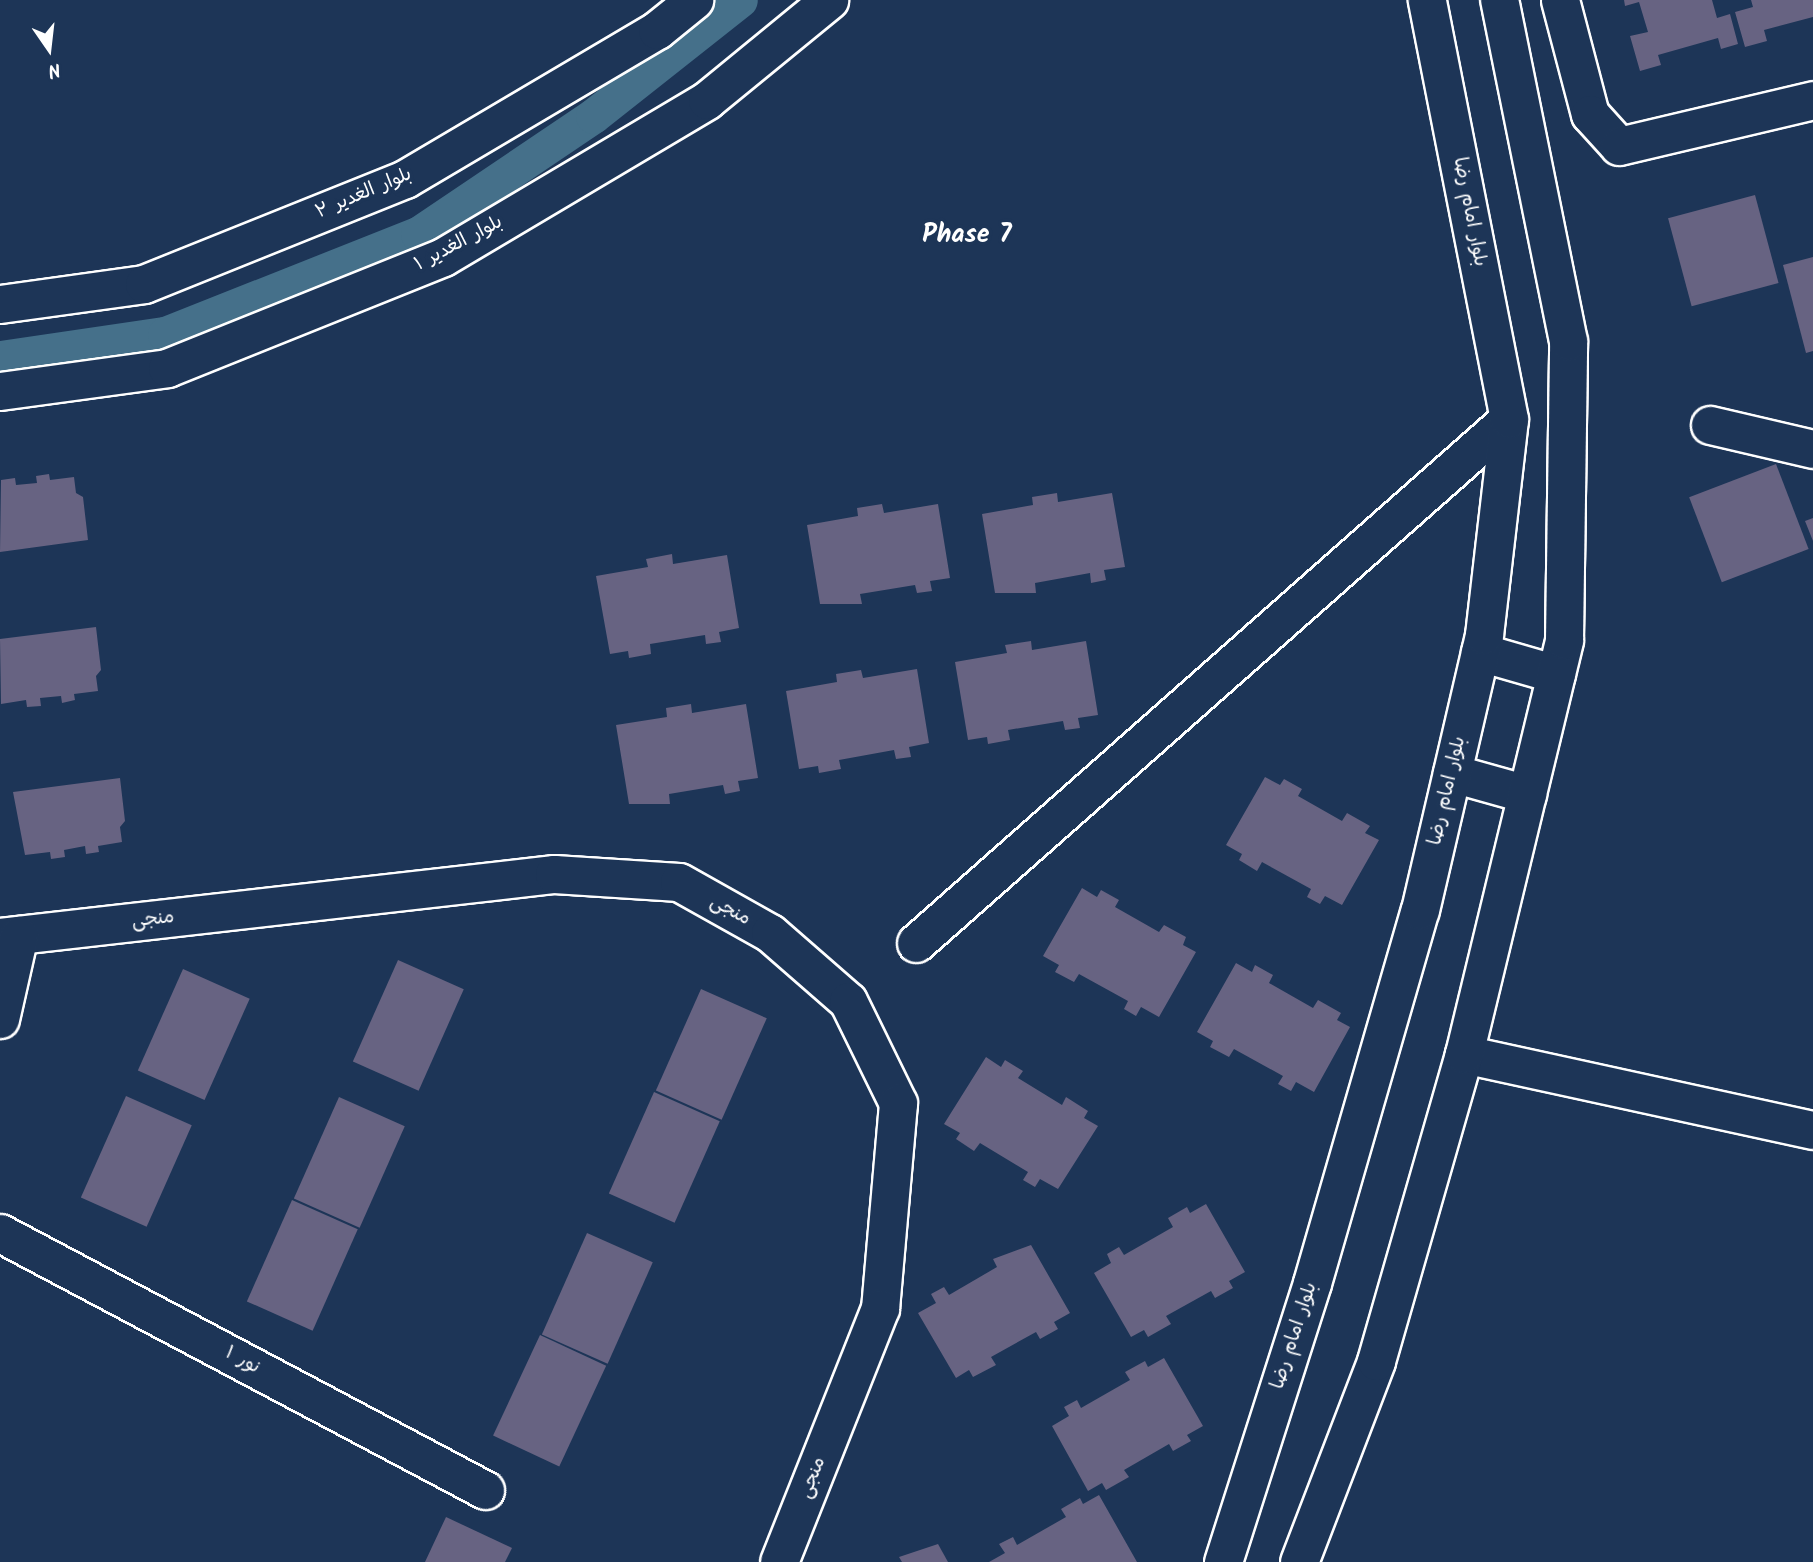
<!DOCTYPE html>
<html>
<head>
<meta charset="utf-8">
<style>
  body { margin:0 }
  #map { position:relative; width:1813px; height:1562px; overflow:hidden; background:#1d3557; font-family:Kalam,"Playpen Sans Arabic",sans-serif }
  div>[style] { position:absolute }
  .canal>* { height:35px; margin:-17.5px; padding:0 17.5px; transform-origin:17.5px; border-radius:17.5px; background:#45708a }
  .building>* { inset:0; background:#676382; transform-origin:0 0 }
  .roads { filter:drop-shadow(2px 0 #fff) drop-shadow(-2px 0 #fff) drop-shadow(0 2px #fff) drop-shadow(0 -2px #fff) }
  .minor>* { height:37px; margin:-18.5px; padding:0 18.5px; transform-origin:18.5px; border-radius:18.5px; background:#1d3557 }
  span { translate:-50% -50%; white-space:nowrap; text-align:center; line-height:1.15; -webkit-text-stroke:7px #1d3557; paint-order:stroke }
  .street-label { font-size:19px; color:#fff }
  .district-label { font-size:26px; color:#fff; font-weight:700 }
  .north { position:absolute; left:14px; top:14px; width:70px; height:70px; -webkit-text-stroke:5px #1d3557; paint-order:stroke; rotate:166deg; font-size:19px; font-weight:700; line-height:28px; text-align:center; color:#fff }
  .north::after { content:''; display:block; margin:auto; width:24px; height:32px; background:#fff; clip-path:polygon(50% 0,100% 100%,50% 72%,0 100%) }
</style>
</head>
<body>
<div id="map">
  <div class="canal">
    <i style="left:0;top:358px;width:167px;rotate:-8.3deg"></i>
    <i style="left:165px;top:334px;width:272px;rotate:-21.6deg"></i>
    <i style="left:418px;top:234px;width:211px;rotate:-34deg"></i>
    <i style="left:593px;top:116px;width:187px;rotate:-38.3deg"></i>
  </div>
  <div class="building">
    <i style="clip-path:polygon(1624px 0,1712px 0,1717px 18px,1730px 14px,1738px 44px,1721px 49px,1718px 38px,1658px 55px,1661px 65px,1640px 71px,1630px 36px,1648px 32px,1639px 2px,1625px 6px)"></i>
    <i style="clip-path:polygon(1751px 0,1813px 0,1813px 17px,1764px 30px,1767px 41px,1745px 47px,1735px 12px,1753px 7px)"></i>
    <i style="left:1755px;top:195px;width:91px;height:90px;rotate:75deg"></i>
    <i style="clip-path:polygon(1813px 257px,1813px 351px,1806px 353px,1783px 265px)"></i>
    <i style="left:1776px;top:464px;width:91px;height:93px;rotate:69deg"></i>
    <i style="clip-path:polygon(49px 474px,50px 480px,74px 477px,76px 493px,83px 497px,88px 540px,0 552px,1px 480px,15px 478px,16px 485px,37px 483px,36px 476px)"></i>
    <i style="clip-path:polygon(1057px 493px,1058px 502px,1112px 493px,1125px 567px,1104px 570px,1106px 580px,1091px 583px,1090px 573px,1035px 583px,1036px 593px,995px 593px,982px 514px,1033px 505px,1032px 497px)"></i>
    <i style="clip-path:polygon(882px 504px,884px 513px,938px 504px,950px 578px,930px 581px,932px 591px,917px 593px,915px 585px,860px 594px,862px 604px,820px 604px,807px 525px,858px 516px,857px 508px)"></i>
    <i style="clip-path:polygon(1813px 518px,1813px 541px,1805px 521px)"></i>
    <i style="clip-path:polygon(672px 554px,673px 564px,727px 555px,739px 628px,719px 632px,721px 642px,706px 644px,705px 635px,650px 644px,651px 654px,629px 658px,628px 651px,610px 654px,596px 576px,648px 567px,646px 559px)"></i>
    <i style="clip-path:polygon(96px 627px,101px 670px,96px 676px,98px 691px,74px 694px,75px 700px,62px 703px,61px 696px,40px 698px,41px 706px,27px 707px,26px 700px,1px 704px,0 639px)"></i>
    <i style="clip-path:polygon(1031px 641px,1032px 650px,1086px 641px,1098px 715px,1078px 718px,1080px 728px,1065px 730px,1063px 721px,1008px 730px,1010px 740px,988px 744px,987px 737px,968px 740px,955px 662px,1007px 653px,1005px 645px)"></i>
    <i style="clip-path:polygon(917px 669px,929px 743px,909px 747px,911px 757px,896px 759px,894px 750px,839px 760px,841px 769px,819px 773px,818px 766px,799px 769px,786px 691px,837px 682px,836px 674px,861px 670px,863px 678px)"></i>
    <i style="clip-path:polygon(691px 704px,692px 713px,746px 704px,758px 778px,738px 781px,740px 791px,725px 794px,723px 785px,669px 794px,670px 804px,629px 804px,616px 725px,667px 717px,666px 708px)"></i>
    <i style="clip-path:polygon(1265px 777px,1280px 785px,1284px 779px,1302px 789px,1298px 796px,1342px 821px,1347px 813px,1370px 826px,1365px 833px,1379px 840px,1342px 905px,1325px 896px,1320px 904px,1307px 897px,1311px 889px,1262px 862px,1257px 871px,1239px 860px,1242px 854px,1226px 845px)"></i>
    <i style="clip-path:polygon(120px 778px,125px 821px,120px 827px,122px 842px,98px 846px,99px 852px,86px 854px,85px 846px,64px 850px,65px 857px,51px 859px,50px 852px,25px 855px,13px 792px)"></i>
    <i style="clip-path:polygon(1082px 888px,1097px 897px,1101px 890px,1119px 900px,1115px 907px,1159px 932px,1164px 925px,1186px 937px,1183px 945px,1196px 952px,1159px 1017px,1141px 1007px,1136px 1016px,1124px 1009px,1128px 1001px,1079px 974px,1074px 982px,1055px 972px,1059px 965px,1043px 956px)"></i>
    <i style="left:398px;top:960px;width:72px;height:111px;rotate:24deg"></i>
    <i style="clip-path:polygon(1236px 963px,1252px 972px,1255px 965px,1273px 975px,1269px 983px,1313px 1008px,1318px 1000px,1341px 1013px,1337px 1020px,1350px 1027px,1314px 1092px,1296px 1082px,1291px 1091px,1278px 1084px,1283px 1076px,1234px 1049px,1229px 1057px,1210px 1047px,1213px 1041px,1197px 1032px)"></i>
    <i style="left:183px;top:969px;width:73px;height:111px;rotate:24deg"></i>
    <i style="left:701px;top:989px;width:72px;height:111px;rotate:24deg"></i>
    <i style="clip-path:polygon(986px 1057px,1001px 1067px,1005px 1060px,1023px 1071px,1018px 1078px,1062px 1105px,1066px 1097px,1088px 1111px,1084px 1118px,1098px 1126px,1058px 1189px,1040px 1179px,1035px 1187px,1023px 1180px,1028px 1172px,980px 1143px,974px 1151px,956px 1139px,960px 1133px,944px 1124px)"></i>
    <i style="left:654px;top:1092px;width:72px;height:111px;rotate:24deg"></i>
    <i style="left:126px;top:1096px;width:72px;height:111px;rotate:24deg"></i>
    <i style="left:339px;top:1097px;width:72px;height:111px;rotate:24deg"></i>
    <i style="left:292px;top:1200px;width:72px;height:111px;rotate:24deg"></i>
    <i style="clip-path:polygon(1206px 1204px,1245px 1272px,1229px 1281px,1233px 1288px,1215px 1298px,1211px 1291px,1166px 1316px,1171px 1324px,1148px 1337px,1144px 1330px,1131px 1337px,1094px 1273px,1111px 1263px,1107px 1254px,1119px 1247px,1124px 1255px,1173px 1227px,1168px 1218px,1187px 1207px,1190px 1213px)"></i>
    <i style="left:587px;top:1233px;width:72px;height:111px;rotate:24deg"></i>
    <i style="clip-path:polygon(1031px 1245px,1070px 1313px,1054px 1322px,1058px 1329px,1040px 1339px,1036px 1332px,991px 1357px,996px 1365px,973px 1377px,969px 1370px,956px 1378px,918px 1313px,936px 1303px,931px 1294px,944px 1287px,949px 1295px,997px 1267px,993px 1259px)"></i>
    <i style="left:540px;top:1335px;width:73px;height:111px;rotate:25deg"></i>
    <i style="clip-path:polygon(1164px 1358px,1203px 1426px,1187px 1435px,1191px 1441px,1173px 1451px,1169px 1444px,1124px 1470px,1129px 1477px,1106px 1490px,1102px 1483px,1088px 1491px,1052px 1426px,1069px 1416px,1064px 1407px,1077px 1400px,1081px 1408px,1130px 1380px,1125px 1372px,1145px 1361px,1148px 1367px)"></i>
    <i style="clip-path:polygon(1099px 1495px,1137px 1562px,989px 1562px,1005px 1553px,999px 1544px,1013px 1537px,1017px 1545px,1066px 1517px,1061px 1509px,1080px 1498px,1083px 1504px)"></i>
    <i style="clip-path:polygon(446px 1517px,512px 1548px,505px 1562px,425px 1562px)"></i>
    <i style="clip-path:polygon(938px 1544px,948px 1562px,902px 1562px,899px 1557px)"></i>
  </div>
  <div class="roads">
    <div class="minor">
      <i style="left:1560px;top:0;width:118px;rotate:75.3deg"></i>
      <i style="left:1590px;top:114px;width:43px;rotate:47.8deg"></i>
      <i style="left:1619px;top:146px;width:199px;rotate:-13.3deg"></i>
      <i style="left:0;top:304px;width:145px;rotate:-7.9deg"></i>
      <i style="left:144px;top:284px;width:281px;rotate:-21.9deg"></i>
      <i style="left:405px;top:179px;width:293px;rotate:-30.6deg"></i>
      <i style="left:657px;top:30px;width:48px;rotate:-39deg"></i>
      <i style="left:0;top:391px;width:169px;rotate:-7.8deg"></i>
      <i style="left:167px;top:368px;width:297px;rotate:-21.9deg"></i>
      <i style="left:443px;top:257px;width:307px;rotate:-30.7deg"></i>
      <i style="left:707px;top:100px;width:158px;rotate:-39.3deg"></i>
      <i style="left:1710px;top:425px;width:106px;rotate:13.1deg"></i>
      <i style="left:1480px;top:652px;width:79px;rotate:16.1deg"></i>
      <i style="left:1452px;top:773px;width:78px;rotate:15.6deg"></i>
      <i style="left:0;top:937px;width:558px;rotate:-6.49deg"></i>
      <i style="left:554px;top:874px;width:125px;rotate:3.7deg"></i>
      <i style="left:679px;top:882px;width:104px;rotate:29.3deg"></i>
      <i style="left:770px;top:933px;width:103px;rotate:41.1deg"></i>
      <i style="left:848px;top:1001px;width:114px;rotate:63.9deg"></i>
      <i style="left:898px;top:1103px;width:206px;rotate:95deg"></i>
      <i style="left:880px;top:1308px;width:273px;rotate:111.7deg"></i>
      <i style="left:916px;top:943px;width:791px;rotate:-41.47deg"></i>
      <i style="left:0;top:1019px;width:86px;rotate:-77.3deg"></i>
      <i style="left:1464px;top:1054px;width:357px;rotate:12.3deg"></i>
      <i style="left:0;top:1233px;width:549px;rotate:27.92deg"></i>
      <i style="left:1223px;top:1562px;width:293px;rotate:-72.3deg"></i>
      <i style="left:1312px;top:1283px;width:388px;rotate:-73.9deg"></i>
      <i style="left:1420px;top:910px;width:282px;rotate:-76.9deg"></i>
      <i style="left:1484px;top:635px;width:217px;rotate:-83.4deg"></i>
      <i style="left:1509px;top:419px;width:427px;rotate:-101.1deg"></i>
      <i style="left:1299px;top:1562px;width:215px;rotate:-69deg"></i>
      <i style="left:1376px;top:1361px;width:319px;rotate:-74deg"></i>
      <i style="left:1464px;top:1054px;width:426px;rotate:-76.4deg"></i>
      <i style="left:1564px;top:640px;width:299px;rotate:-89.2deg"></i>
      <i style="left:1568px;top:341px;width:348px;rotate:-101.4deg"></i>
    </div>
  </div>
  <div class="street-label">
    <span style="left:364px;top:194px;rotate:-23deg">بلوار الغدیر ۲</span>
    <span style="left:1469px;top:212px;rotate:79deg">بلوار امام رضا</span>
    <span style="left:459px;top:244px;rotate:-28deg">بلوار الغدیر ۱</span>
    <span style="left:1448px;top:791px;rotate:-77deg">بلوار امام رضا</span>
    <span style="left:730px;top:911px;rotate:29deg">منجی</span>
    <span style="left:153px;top:920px;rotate:-6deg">منجی</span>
    <span style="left:1295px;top:1336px;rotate:-72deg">بلوار امام رضا</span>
    <span style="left:242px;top:1361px;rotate:28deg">نور ۱</span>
    <span style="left:813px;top:1478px;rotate:-68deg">منجی</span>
  </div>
  <div class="district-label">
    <span style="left:967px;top:236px">Phase 7</span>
  </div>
  <div class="north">N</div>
</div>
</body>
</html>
